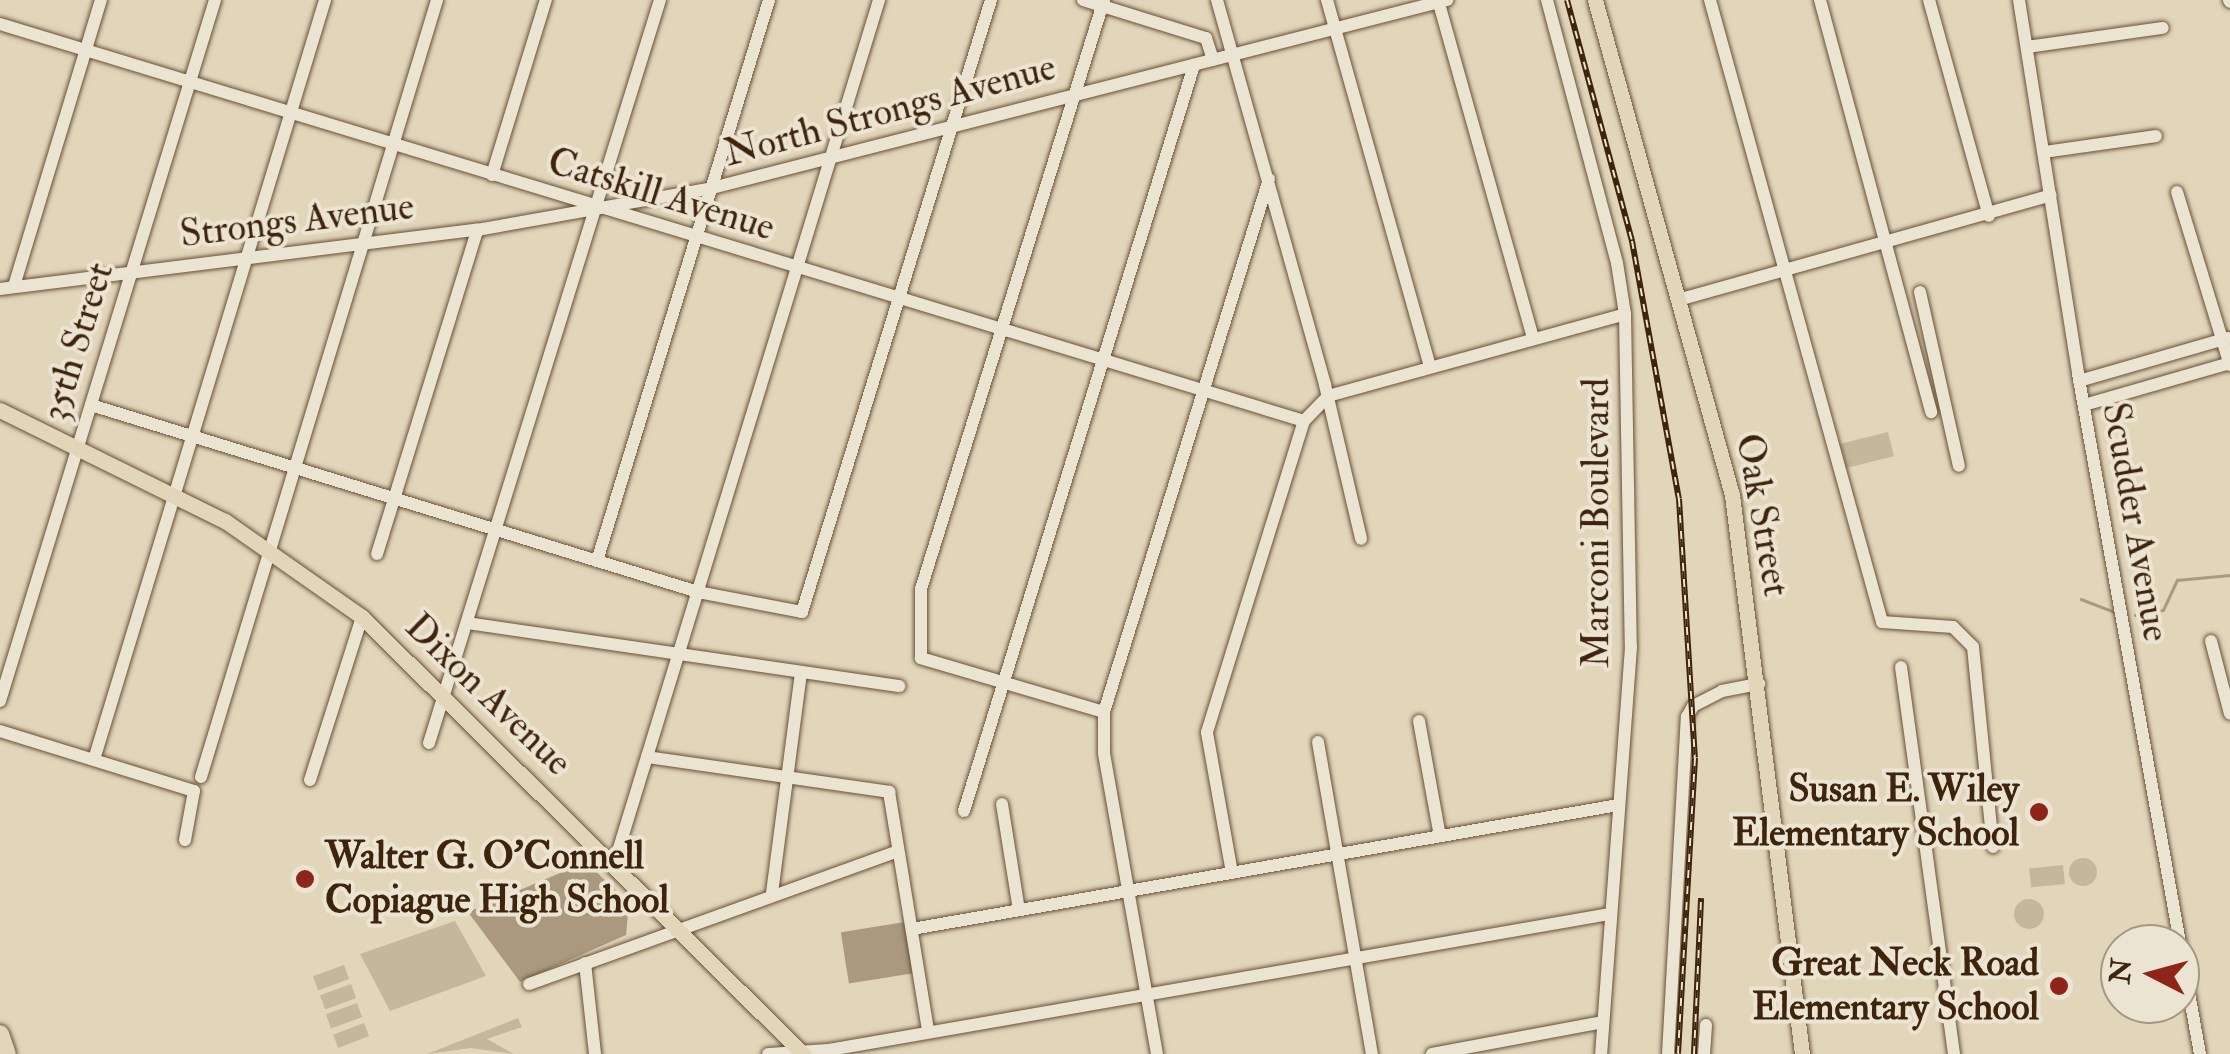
<!DOCTYPE html>
<html>
<head>
<meta charset="utf-8">
<style>
	body { margin:0 }
	#map { position:relative; width:2230px; height:1054px; overflow:hidden; background:#e1d5ba; font-family:"IM FELL Double Pica",serif }
	div>[style] { position:absolute }
	[style*='--x'] { left:calc(var(--x)*1px); top:calc(var(--y)*1px); width:calc(var(--w)*1px); rotate:calc(var(--a)*1deg) }
	.green>* { inset:0; background:#c5b79c; transform-origin:0 0 }
	.round { border-radius:50% }
	.water>* { inset:0; background:#aa997e; transform-origin:0 0 }
	.stream>* { height:2.5px; margin:-1.25px; padding:0 1.25px; transform-origin:1.25px; border-radius:1.25px; background:#aa997e }
	.roads { filter:drop-shadow(0 0 2px #675037) drop-shadow(0 0 2px #675037) }
	.minor>* { height:12px; margin:-6px; padding:0 6px; transform-origin:6px; border-radius:6px; background:#ece4d2 }
	.major>* { height:15px; margin:-7.5px; padding:0 7.5px; transform-origin:7.5px; border-radius:7.5px; background:#e1d5ba }
	.highway>* { height:18px; margin:-9px; padding:0 9px; transform-origin:9px; border-radius:9px; background:#e1d5ba }
	.rail>* { height:6px; margin-top:-3px; transform-origin:0; background:repeating-linear-gradient(90deg,#ece4d2 0 8px,#3e240b 0 16px); box-sizing:border-box; border-block:2px solid #3e240b }
	.dots>* { width:28px; height:28px; translate:-50% -50%; box-sizing:border-box; border:5px solid #ece4d2; border-radius:50% }
	span { translate:-50% -50%; white-space:nowrap; text-align:center; line-height:1.15; -webkit-text-stroke:8px #ece4d2; paint-order:stroke }
	.street-label { font-size:38px; color:#3e240b }
	.poi-label { font-size:38px; color:#3e240b; font-weight:700 }
	.right { translate:-100% -50%; text-align:right }
	.left { translate:0 -50%; text-align:left }
	.north { position:absolute; left:2100px; top:924px; width:100px; height:100px; box-sizing:border-box; background:#ece4d2; border:2px solid #a69782; border-radius:50%; rotate:276deg; font-size:28px; font-weight:700; line-height:40px; text-align:center; color:#3e240b }
	.north::after { content:''; display:block; margin:auto; width:35px; height:45px; background:#8f2418; clip-path:polygon(50% 0,100% 100%,50% 72%,0 100%) }
</style>
</head>
<body>
<div id="map">
	<div class="green">
		<i style="left:1888px;top:432px;width:25px;height:49px;rotate:76deg"></i>
		<i class="round" style="left:2069px;top:858px;width:28px;height:28px"></i>
		<i style="left:2063px;top:865px;width:19px;height:34px;rotate:84deg"></i>
		<i class="round" style="left:2014px;top:899px;width:30px;height:30px"></i>
		<i style="clip-path:polygon(455px 921px,486px 976px,390px 1011px,360px 954px)"></i>
		<i style="left:344px;top:965px;width:15px;height:33px;rotate:70deg"></i>
		<i style="left:351px;top:984px;width:15px;height:33px;rotate:70deg"></i>
		<i style="left:357px;top:1003px;width:15px;height:33px;rotate:70deg"></i>
		<i style="clip-path:polygon(518px 1018px,522px 1027px,487px 1039px,514px 1054px,471px 1048px,427px 1054px)"></i>
		<i style="left:364px;top:1023px;width:14px;height:33px;rotate:69deg"></i>
	</div>
	<div class="water">
		<i style="clip-path:polygon(586px 862px,629px 903px,626px 935px,520px 982px,468px 912px)"></i>
		<i style="left:905px;top:922px;width:52px;height:65px;rotate:81deg"></i>
	</div>
	<div class="stream">
		<i style="--x:2081;--y:599;--w:34;--a:21"></i>
		<i style="--x:2135;--y:615;--w:28;--a:-10"></i>
		<i style="--x:2163;--y:610;--w:33;--a:-65"></i>
		<i style="--x:2177;--y:580;--w:53;--a:-5.4"></i>
	</div>
	<div class="roads">
		<div class="minor">
			<i style="--x:1083;--y:0;--w:129;--a:17.2"></i>
			<i style="--x:1206;--y:38;--w:23;--a:72"></i>
			<i style="--x:1217;--y:0;--w:400;--a:74.3"></i>
			<i style="--x:1325;--y:385;--w:158;--a:76.8"></i>
			<i style="--x:1327;--y:0;--w:381;--a:74.3"></i>
			<i style="--x:1438;--y:0;--w:352;--a:74.3"></i>
			<i style="--x:1547;--y:0;--w:272;--a:75.1"></i>
			<i style="--x:1617;--y:263;--w:52;--a:81.1"></i>
			<i style="--x:1625;--y:314;--w:333;--a:89"></i>
			<i style="--x:1631;--y:647;--w:408;--a:94.2"></i>
			<i style="--x:1710;--y:0;--w:645;--a:74.54"></i>
			<i style="--x:1882;--y:622;--w:71;--a:4"></i>
			<i style="--x:1953;--y:627;--w:28;--a:45"></i>
			<i style="--x:1973;--y:647;--w:201;--a:84.3"></i>
			<i style="--x:1820;--y:0;--w:427;--a:74.9"></i>
			<i style="--x:1929;--y:0;--w:224;--a:74.5"></i>
			<i style="--x:2019;--y:0;--w:379;--a:81"></i>
			<i style="--x:2078;--y:374;--w:691;--a:79.83"></i>
			<i style="--x:2229;--y:0;--w:2;--a:63"></i>
			<i style="--x:0;--y:24;--w:1363;--a:16.93"></i>
			<i style="--x:2027;--y:47;--w:137;--a:-8"></i>
			<i style="--x:2044;--y:152;--w:113;--a:-8.1"></i>
			<i style="--x:492;--y:175;--w:183;--a:-72.9"></i>
			<i style="--x:2177;--y:192;--w:181;--a:73"></i>
			<i style="--x:14;--y:286;--w:299;--a:-73.1"></i>
			<i style="--x:0;--y:289;--w:481;--a:-7.1"></i>
			<i style="--x:477;--y:230;--w:239;--a:-10.1"></i>
			<i style="--x:712;--y:188;--w:759;--a:-14.35"></i>
			<i style="--x:1920;--y:292;--w:178;--a:77.4"></i>
			<i style="--x:1678;--y:300;--w:387;--a:-15.7"></i>
			<i style="--x:2079;--y:381;--w:155;--a:-16.1"></i>
			<i style="--x:91;--y:405;--w:635;--a:17.12"></i>
			<i style="--x:698;--y:592;--w:106;--a:10.9"></i>
			<i style="--x:802;--y:612;--w:641;--a:-72.84"></i>
			<i style="--x:2084;--y:405;--w:152;--a:-16"></i>
			<i style="--x:377;--y:554;--w:339;--a:-72.8"></i>
			<i style="--x:597;--y:561;--w:587;--a:-72.95"></i>
			<i style="--x:467;--y:623;--w:437;--a:8.3"></i>
			<i style="--x:2211;--y:641;--w:75;--a:75.4"></i>
			<i style="--x:1901;--y:667;--w:391;--a:82.2"></i>
			<i style="--x:0;--y:701;--w:733;--a:-72.95"></i>
			<i style="--x:1104;--y:712;--w:191;--a:-163.6"></i>
			<i style="--x:921;--y:658;--w:69;--a:-90"></i>
			<i style="--x:921;--y:589;--w:617;--a:-72.74"></i>
			<i style="--x:1419;--y:721;--w:117;--a:79.7"></i>
			<i style="--x:0;--y:731;--w:203;--a:17.2"></i>
			<i style="--x:194;--y:791;--w:50;--a:100.4"></i>
			<i style="--x:1318;--y:742;--w:317;--a:80.2"></i>
			<i style="--x:429;--y:743;--w:778;--a:-72.73"></i>
			<i style="--x:96;--y:753;--w:787;--a:-73.08"></i>
			<i style="--x:647;--y:757;--w:245;--a:8.2"></i>
			<i style="--x:889;--y:792;--w:242;--a:80.7"></i>
			<i style="--x:201;--y:777;--w:812;--a:-73.1"></i>
			<i style="--x:310;--y:780;--w:171;--a:-72.3"></i>
			<i style="--x:1002;--y:804;--w:107;--a:80.9"></i>
			<i style="--x:964;--y:811;--w:781;--a:-72.86"></i>
			<i style="--x:615;--y:861;--w:901;--a:-72.95"></i>
			<i style="--x:1232;--y:873;--w:143;--a:-100.1"></i>
			<i style="--x:1207;--y:732;--w:326;--a:-72.7"></i>
			<i style="--x:1304;--y:421;--w:35;--a:-46"></i>
			<i style="--x:1328;--y:396;--w:308;--a:-15.4"></i>
			<i style="--x:772;--y:893;--w:222;--a:-82.5"></i>
			<i style="--x:912;--y:929;--w:717;--a:-9.96"></i>
			<i style="--x:585;--y:963;--w:92;--a:83.7"></i>
			<i style="--x:529;--y:984;--w:392;--a:-19.8"></i>
			<i style="--x:768;--y:1054;--w:61;--a:-3.8"></i>
			<i style="--x:829;--y:1050;--w:793;--a:-9.88"></i>
			<i style="--x:1157;--y:1054;--w:306;--a:-100"></i>
			<i style="--x:1104;--y:753;--w:41;--a:-90"></i>
			<i style="--x:1104;--y:712;--w:558;--a:-72.8"></i>
			<i style="--x:1432;--y:1054;--w:174;--a:-10.6"></i>
			<i style="--x:1668;--y:1054;--w:338;--a:-86.8"></i>
			<i style="--x:1687;--y:717;--w:13;--a:-61"></i>
			<i style="--x:1693;--y:706;--w:33;--a:-27"></i>
			<i style="--x:1722;--y:691;--w:38;--a:-11"></i>
			<i style="--x:1704;--y:1054;--w:29;--a:-86"></i>
		</div>
		<div class="major">
			<i style="--x:1595;--y:0;--w:514;--a:74.53"></i>
			<i style="--x:1732;--y:495;--w:563;--a:82.86"></i>
			<i style="--x:0;--y:410;--w:251;--a:26.3"></i>
			<i style="--x:225;--y:521;--w:167;--a:35"></i>
			<i style="--x:362;--y:617;--w:621;--a:44.74"></i>
		</div>
		<div class="highway">
			<i style="--x:0;--y:1034;--w:21;--a:71"></i>
		</div>
	</div>
	<div class="rail">
		<i style="--x:1567;--y:0;--w:250;--a:74.9"></i>
		<i style="--x:1632;--y:241;--w:262;--a:79.7"></i>
		<i style="--x:1679;--y:499;--w:259;--a:86.5"></i>
		<i style="--x:1695;--y:758;--w:296;--a:93.3"></i>
		<i style="--x:1694;--y:1054;--w:156;--a:-87.4"></i>
	</div>
	<div class="dots">
		<i style="left:2039px;top:812px;background:#8f2418"></i>
		<i style="left:305px;top:879px;background:#8f2418"></i>
		<i style="left:2059px;top:986px;background:#8f2418"></i>
	</div>
	<div class="street-label">
		<span style="left:890px;top:111px;rotate:-15deg">North Strongs Avenue</span>
		<span style="left:661px;top:195px;rotate:17deg">Catskill Avenue</span>
		<span style="left:297px;top:221px;rotate:-7deg">Strongs Avenue</span>
		<span style="left:78px;top:342px;rotate:-73deg">35th Street</span>
		<span style="left:1762px;top:515px;rotate:80deg">Oak Street</span>
		<span style="left:2135px;top:522px;rotate:80deg">Scudder Avenue</span>
		<span style="left:1597px;top:523px;rotate:-90deg">Marconi Boulevard</span>
		<span style="left:488px;top:695px;rotate:44deg">Dixon Avenue</span>
	</div>
	<div class="poi-label">
		<span class="right" style="left:2019px;top:812px">Susan E. Wiley<br>Elementary School</span>
		<span class="left" style="left:325px;top:879px">Walter G. O'Connell<br>Copiague High School</span>
		<span class="right" style="left:2039px;top:986px">Great Neck Road<br>Elementary School</span>
	</div>
	<div class="north">N</div>
</div>
</body>
</html>
